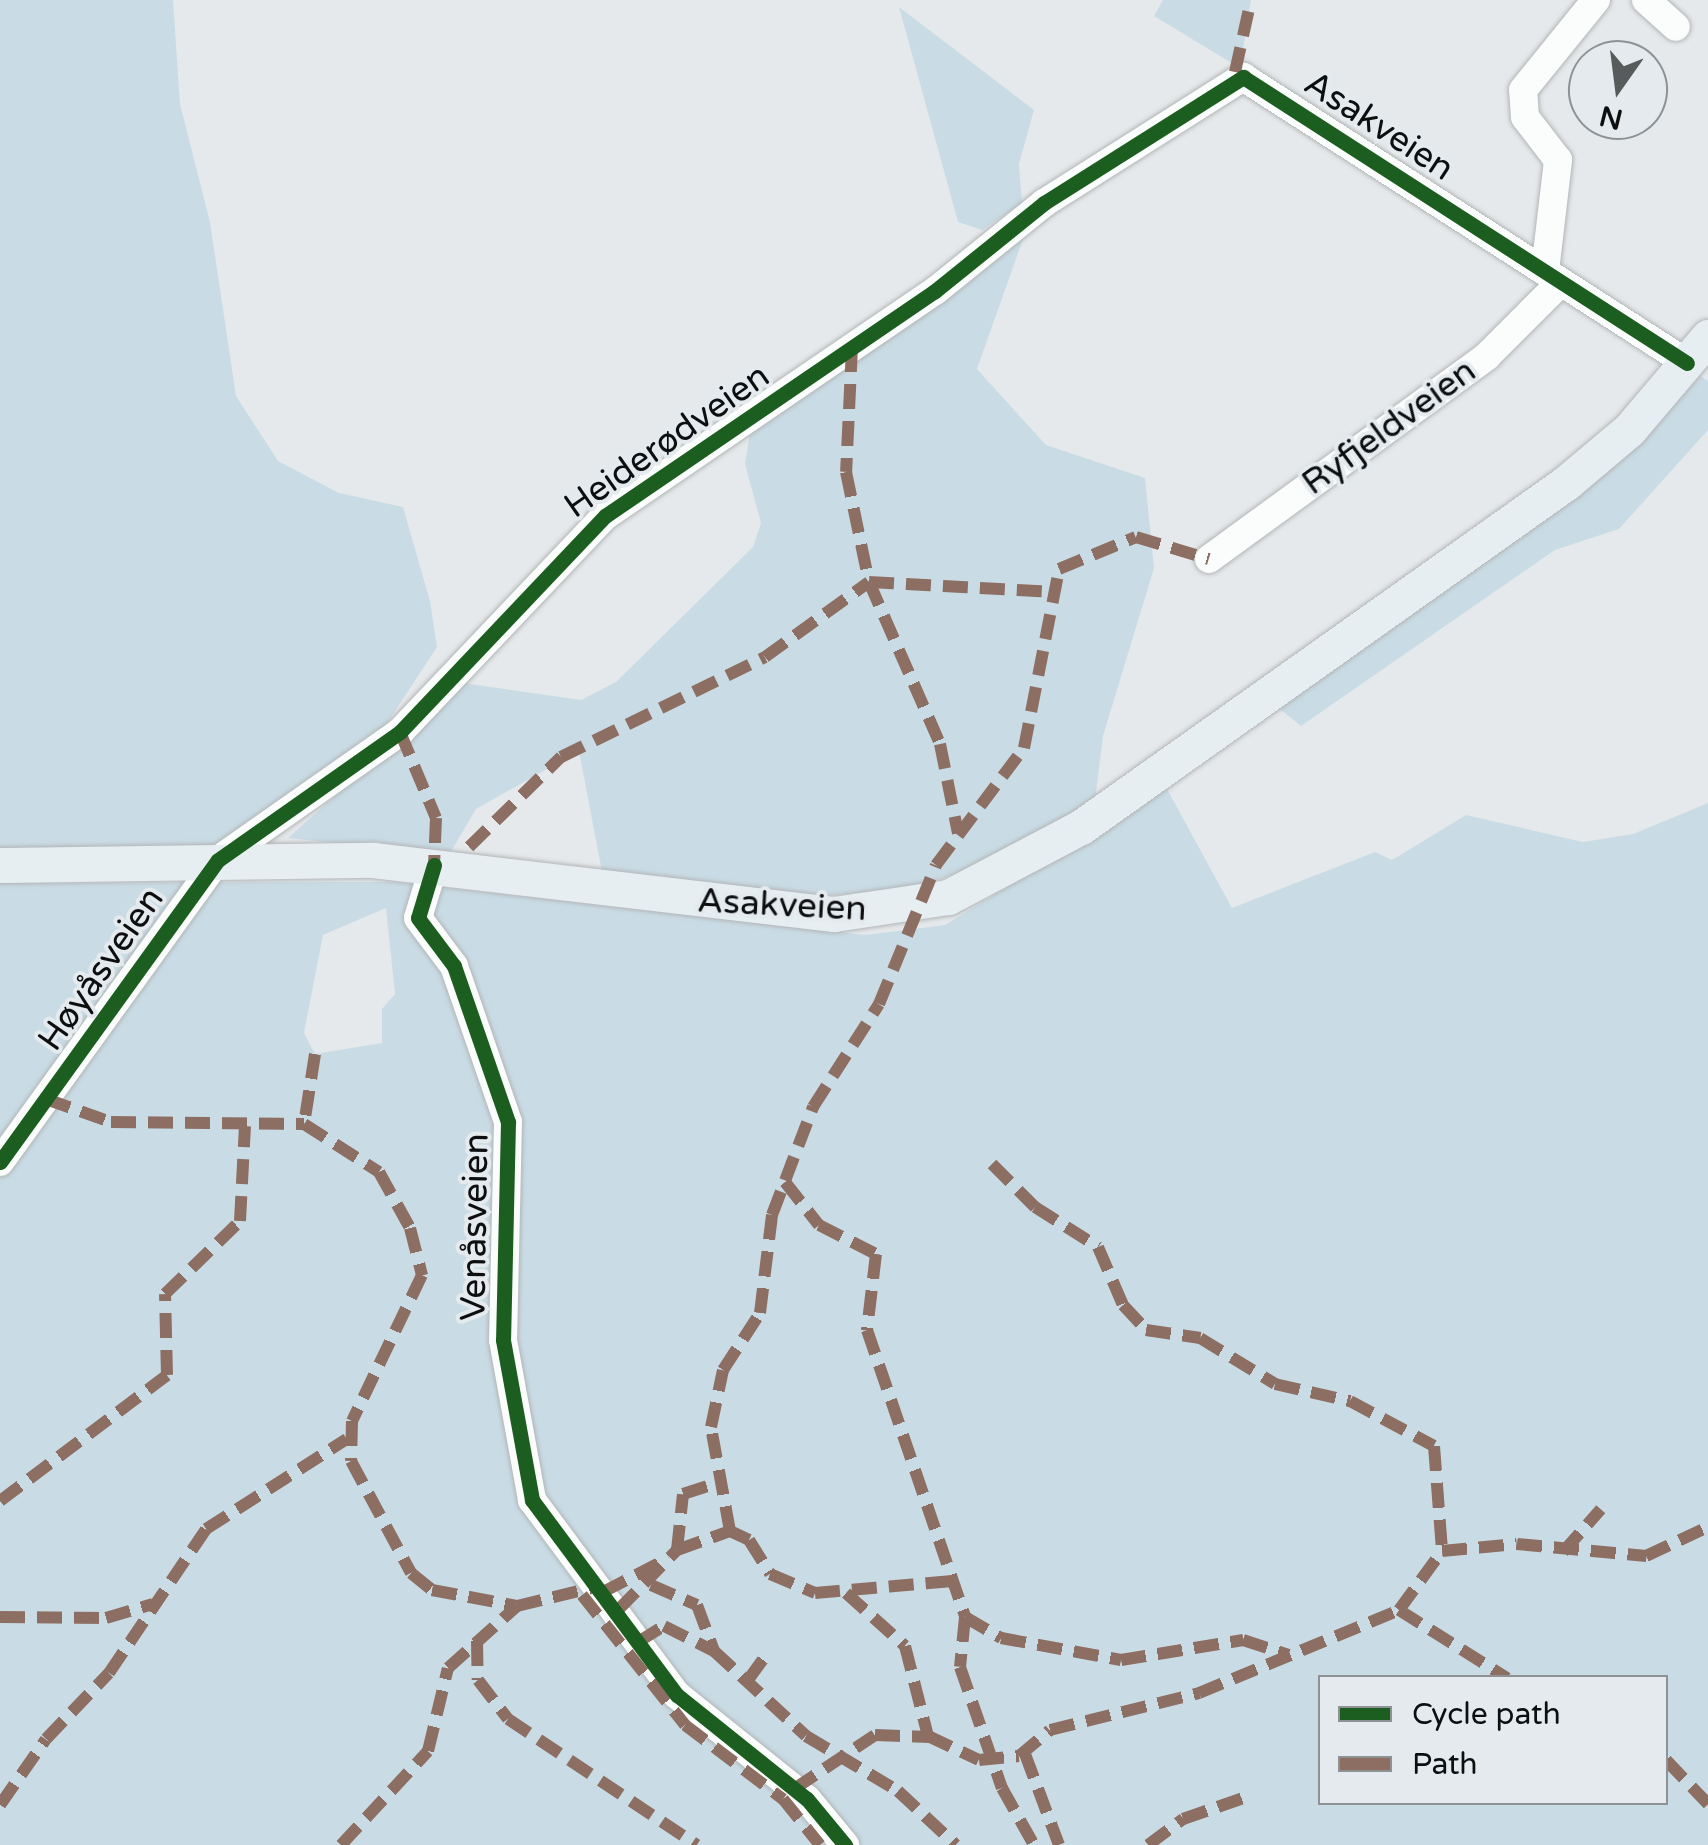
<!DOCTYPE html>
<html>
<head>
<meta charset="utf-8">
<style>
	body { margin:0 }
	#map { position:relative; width:1708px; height:1845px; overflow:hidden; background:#e6e9eb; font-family:"Varela Round",sans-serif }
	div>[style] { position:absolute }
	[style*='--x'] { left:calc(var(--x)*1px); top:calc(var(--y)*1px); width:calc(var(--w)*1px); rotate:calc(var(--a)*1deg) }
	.green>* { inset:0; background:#c9dce5 }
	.roads { filter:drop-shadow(0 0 2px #b3b5b7) drop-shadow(0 0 2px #b3b5b7) }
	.minor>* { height:28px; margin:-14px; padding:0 14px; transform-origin:14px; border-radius:14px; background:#fbfcfc }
	.major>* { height:35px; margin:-17.5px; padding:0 17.5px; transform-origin:17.5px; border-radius:17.5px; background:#e6eef2 }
	.quiet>* { height:12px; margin-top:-6px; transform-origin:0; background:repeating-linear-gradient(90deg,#8d6e63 0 25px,transparent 0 37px) }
	.cycleway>* { height:15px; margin:-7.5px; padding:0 7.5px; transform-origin:7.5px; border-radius:7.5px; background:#1b5e20 }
	span { translate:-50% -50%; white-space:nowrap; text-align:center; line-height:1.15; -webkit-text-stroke:8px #e4eaed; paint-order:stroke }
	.street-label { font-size:35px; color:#0c0e0f }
	.legend { position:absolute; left:1318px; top:1675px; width:350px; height:130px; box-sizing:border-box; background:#e4eaed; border:2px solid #8e9294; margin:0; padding:12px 18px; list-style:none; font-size:30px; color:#0c0e0f }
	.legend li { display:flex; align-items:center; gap:20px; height:50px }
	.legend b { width:50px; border:2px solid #8e9294 }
	.north { position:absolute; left:1568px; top:40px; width:100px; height:100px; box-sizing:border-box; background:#e4eaed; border:2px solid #8e9294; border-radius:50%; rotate:194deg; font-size:28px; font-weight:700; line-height:40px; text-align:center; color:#0c0e0f }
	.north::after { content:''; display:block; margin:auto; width:35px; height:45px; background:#585b5c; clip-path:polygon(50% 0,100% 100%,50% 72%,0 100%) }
</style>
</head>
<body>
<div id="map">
	<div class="green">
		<i style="clip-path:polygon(0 0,173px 0,180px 104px,210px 222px,236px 396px,278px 461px,339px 493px,403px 507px,430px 601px,437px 647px,386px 725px,221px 845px,0 852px)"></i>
		<i style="clip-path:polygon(1163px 0,1251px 0,1240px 68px,1154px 16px)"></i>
		<i style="clip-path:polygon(899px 7px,1034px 110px,1019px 164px,1022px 203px,982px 230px,958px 222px)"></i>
		<i style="clip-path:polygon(1023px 239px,977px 369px,1046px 445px,1145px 478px,1154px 568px,1103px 736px,1095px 801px,964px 871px,907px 889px,809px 897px,603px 877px,579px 751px,476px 809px,449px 855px,288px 838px,462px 683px,581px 700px,616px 682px,753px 547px,761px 523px,745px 464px,750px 433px)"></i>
		<i style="clip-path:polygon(1700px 376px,1708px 381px,1708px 430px,1619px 529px,1555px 550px,1301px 726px,1276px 706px,1627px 455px)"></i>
		<i style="clip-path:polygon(evenodd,1167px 789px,1232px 908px,1375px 852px,1392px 860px,1466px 815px,1583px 842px,1633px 834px,1708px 803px,1708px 1845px,0 1845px,0 883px,396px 882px,865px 935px,945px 925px,1167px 789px,386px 908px,395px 994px,382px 1009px,382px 1043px,315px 1054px,304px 1033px,323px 935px,386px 908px,1167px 789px,1320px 1678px,1666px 1678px,1666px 1802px,1320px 1802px,1320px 1678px)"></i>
	</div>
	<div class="roads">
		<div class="minor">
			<i style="--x:1646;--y:0;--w:40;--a:42"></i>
			<i style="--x:1545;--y:271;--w:112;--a:-83.3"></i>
			<i style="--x:1558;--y:160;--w:54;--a:-127.5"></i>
			<i style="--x:1525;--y:117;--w:27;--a:-94"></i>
			<i style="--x:1523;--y:90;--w:116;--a:-51"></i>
			<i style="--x:1209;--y:559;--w:344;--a:-36.1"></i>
			<i style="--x:1487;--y:356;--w:102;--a:-45"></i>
			<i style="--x:434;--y:865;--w:55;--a:106.8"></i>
			<i style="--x:418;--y:918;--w:60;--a:53.1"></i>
			<i style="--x:454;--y:966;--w:165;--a:70.9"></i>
			<i style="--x:508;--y:1122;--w:218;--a:91.3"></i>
			<i style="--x:503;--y:1340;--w:163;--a:79.7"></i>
			<i style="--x:532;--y:1500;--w:243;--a:53.4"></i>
			<i style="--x:677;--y:1695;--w:166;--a:38.7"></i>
			<i style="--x:807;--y:1799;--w:60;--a:50.4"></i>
			<i style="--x:0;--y:1162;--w:372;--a:-54.2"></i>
			<i style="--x:218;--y:860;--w:223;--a:-35.1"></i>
			<i style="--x:400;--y:732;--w:298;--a:-46.5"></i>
			<i style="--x:605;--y:516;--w:399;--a:-34.3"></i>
			<i style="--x:935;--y:291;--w:140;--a:-38.9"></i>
			<i style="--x:1044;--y:203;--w:236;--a:-32.3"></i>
			<i style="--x:1243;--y:77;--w:528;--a:32.79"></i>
		</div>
		<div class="major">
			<i style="--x:0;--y:865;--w:373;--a:-0.8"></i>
			<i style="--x:373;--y:860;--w:464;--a:6.7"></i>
			<i style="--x:834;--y:914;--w:115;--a:-8.5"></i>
			<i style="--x:948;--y:897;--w:150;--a:-27.8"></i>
			<i style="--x:1081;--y:827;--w:595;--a:-35.35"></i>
			<i style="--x:1566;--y:483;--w:82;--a:-40.1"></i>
			<i style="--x:1629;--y:430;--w:122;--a:-49.7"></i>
		</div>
	</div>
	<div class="quiet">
		<i style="--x:1235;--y:72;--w:74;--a:-77.5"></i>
		<i style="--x:852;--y:347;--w:125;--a:92.7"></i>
		<i style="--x:846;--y:472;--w:112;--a:78.2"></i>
		<i style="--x:869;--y:582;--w:186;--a:3.1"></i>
		<i style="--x:400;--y:732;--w:93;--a:67.3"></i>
		<i style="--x:436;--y:818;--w:47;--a:92.4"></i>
		<i style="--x:469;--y:847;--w:129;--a:-44.4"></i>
		<i style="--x:561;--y:757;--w:227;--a:-26.1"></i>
		<i style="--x:765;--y:657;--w:128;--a:-35.8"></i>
		<i style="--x:869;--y:582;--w:177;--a:66.3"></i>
		<i style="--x:940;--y:744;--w:91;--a:78.6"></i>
		<i style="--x:315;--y:1054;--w:71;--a:98.9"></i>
		<i style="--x:304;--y:1124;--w:89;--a:32.6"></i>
		<i style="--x:379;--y:1172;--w:64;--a:61"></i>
		<i style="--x:410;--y:1228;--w:49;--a:75.7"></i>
		<i style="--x:422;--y:1275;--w:162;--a:115.6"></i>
		<i style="--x:352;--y:1421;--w:40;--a:91.4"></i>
		<i style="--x:351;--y:1461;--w:127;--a:61.8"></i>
		<i style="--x:411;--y:1573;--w:27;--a:39"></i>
		<i style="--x:432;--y:1590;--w:86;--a:10.7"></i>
		<i style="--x:517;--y:1606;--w:84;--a:-13.7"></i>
		<i style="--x:46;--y:1099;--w:69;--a:19.5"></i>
		<i style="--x:111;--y:1122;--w:193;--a:0.6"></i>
		<i style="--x:992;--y:1164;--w:61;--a:45"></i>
		<i style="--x:1035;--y:1207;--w:75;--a:32.4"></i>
		<i style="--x:1098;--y:1247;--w:63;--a:66.7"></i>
		<i style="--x:1123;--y:1305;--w:34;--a:47"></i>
		<i style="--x:1146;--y:1330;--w:55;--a:8.4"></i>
		<i style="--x:1200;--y:1338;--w:88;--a:31.5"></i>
		<i style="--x:1275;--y:1384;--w:77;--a:12.8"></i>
		<i style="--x:1350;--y:1401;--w:95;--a:28.2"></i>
		<i style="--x:1434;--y:1446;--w:105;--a:85.6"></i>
		<i style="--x:785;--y:1182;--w:55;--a:51.7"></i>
		<i style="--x:819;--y:1225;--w:64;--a:27"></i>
		<i style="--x:876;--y:1254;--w:77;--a:96.8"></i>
		<i style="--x:867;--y:1330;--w:303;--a:71.1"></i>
		<i style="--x:965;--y:1617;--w:42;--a:30.3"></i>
		<i style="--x:1001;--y:1638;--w:122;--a:10.4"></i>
		<i style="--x:1121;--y:1660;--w:124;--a:-9.3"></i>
		<i style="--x:1243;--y:1640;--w:48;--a:18.1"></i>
		<i style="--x:0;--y:1501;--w:209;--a:-37"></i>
		<i style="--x:167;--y:1375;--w:81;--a:-91.4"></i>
		<i style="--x:165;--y:1294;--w:105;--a:-44.2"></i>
		<i style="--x:240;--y:1221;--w:95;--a:-87"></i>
		<i style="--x:730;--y:1531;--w:106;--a:-100.4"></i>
		<i style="--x:711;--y:1427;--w:58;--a:-78.1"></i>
		<i style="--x:723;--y:1370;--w:68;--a:-57"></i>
		<i style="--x:760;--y:1313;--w:99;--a:-83"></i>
		<i style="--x:772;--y:1215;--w:116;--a:-69.2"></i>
		<i style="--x:813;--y:1107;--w:122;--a:-57.3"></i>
		<i style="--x:879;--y:1004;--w:150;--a:-67.7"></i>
		<i style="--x:936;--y:865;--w:146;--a:-53.1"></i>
		<i style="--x:1024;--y:748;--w:182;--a:-78.9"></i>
		<i style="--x:1059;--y:569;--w:83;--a:-22.6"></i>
		<i style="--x:1136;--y:537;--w:76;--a:16.8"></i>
		<i style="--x:677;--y:1550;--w:56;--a:-83.9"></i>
		<i style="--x:683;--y:1494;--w:35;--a:-18"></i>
		<i style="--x:1563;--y:1552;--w:57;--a:-48.5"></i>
		<i style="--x:651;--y:1585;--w:50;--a:23.5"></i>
		<i style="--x:697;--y:1605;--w:49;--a:69.7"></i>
		<i style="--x:603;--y:1592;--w:74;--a:-27.3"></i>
		<i style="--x:846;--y:1593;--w:79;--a:41.9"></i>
		<i style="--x:905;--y:1646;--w:93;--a:75.7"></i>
		<i style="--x:928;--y:1736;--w:56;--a:25.2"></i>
		<i style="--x:979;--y:1760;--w:40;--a:-5.7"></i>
		<i style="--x:1019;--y:1756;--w:40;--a:-40"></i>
		<i style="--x:1050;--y:1730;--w:154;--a:-13.9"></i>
		<i style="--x:1199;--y:1693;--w:217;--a:-22.5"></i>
		<i style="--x:1399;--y:1610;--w:128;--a:32.2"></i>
		<i style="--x:582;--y:1595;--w:166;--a:51.6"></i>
		<i style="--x:685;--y:1725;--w:123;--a:37.1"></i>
		<i style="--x:783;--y:1799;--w:59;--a:51.2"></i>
		<i style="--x:618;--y:1610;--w:84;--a:-45.5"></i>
		<i style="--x:677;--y:1550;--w:56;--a:-19.7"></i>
		<i style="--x:730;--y:1531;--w:21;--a:25"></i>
		<i style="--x:749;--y:1540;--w:40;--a:58"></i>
		<i style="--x:770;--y:1574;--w:49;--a:22.9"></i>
		<i style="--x:815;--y:1593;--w:138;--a:-5"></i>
		<i style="--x:1399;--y:1610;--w:73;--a:-53.9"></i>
		<i style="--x:1442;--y:1551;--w:75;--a:-5.3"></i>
		<i style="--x:1517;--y:1544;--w:130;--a:5.3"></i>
		<i style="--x:1646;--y:1556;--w:68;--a:-25.1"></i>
		<i style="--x:0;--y:1617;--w:106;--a:0.5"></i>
		<i style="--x:106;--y:1618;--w:49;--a:-16.6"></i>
		<i style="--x:965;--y:1617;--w:50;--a:95.7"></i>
		<i style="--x:960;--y:1667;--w:128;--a:70.9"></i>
		<i style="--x:1002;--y:1788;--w:65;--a:60.7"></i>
		<i style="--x:477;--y:1641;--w:39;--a:89"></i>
		<i style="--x:478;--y:1680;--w:49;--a:52.4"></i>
		<i style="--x:508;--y:1719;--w:227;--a:33.7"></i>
		<i style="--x:638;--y:1642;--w:31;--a:-32"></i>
		<i style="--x:664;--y:1626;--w:56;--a:26.6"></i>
		<i style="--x:714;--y:1651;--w:125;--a:42.7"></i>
		<i style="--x:806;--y:1736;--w:107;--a:30.9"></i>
		<i style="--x:898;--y:1791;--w:79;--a:43"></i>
		<i style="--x:748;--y:1680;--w:34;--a:-54"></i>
		<i style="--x:1025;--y:1754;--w:97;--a:69.5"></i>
		<i style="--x:1666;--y:1760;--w:61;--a:46.3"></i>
		<i style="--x:794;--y:1789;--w:97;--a:-33.7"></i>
		<i style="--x:875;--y:1735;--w:54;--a:2.1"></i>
		<i style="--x:0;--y:1805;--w:80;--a:-55.1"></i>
		<i style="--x:46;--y:1739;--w:91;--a:-46.3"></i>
		<i style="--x:109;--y:1673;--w:174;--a:-56"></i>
		<i style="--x:206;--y:1529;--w:167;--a:-32.6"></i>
		<i style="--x:341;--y:1845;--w:128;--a:-47.2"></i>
		<i style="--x:428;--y:1751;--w:85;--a:-76.5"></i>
		<i style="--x:448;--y:1668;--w:93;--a:-41.9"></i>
		<i style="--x:1148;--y:1845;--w:44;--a:-36.6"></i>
		<i style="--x:1183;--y:1819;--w:67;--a:-19.2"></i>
	</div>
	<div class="cycleway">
		<i style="--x:434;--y:865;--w:55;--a:106.8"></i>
		<i style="--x:418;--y:918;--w:60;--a:53.1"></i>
		<i style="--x:454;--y:966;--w:165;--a:70.9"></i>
		<i style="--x:508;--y:1122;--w:218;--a:91.3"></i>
		<i style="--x:503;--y:1340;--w:163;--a:79.7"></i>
		<i style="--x:532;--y:1500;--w:243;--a:53.4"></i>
		<i style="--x:677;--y:1695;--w:166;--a:38.7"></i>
		<i style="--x:807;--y:1799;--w:60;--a:50.4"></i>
		<i style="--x:0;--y:1162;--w:372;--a:-54.2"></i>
		<i style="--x:218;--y:860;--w:223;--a:-35.1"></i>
		<i style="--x:400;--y:732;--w:298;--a:-46.5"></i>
		<i style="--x:605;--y:516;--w:399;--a:-34.3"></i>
		<i style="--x:935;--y:291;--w:140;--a:-38.9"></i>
		<i style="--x:1044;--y:203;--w:236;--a:-32.3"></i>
		<i style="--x:1243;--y:77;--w:528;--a:32.79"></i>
	</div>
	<div class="street-label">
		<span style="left:1379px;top:126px;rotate:33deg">Asakveien</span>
		<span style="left:1389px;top:427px;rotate:-36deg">Ryfjeldveien</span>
		<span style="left:667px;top:441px;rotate:-35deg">Heiderødveien</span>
		<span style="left:782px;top:905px;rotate:3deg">Asakveien</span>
		<span style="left:101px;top:969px;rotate:-55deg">Høyåsveien</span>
		<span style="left:475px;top:1227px;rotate:-89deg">Venåsveien</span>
	</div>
	<ul class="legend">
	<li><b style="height:12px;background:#1b5e20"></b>Cycle path</li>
	<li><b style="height:12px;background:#8d6e63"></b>Path</li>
	</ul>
	<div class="north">N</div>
</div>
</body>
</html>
